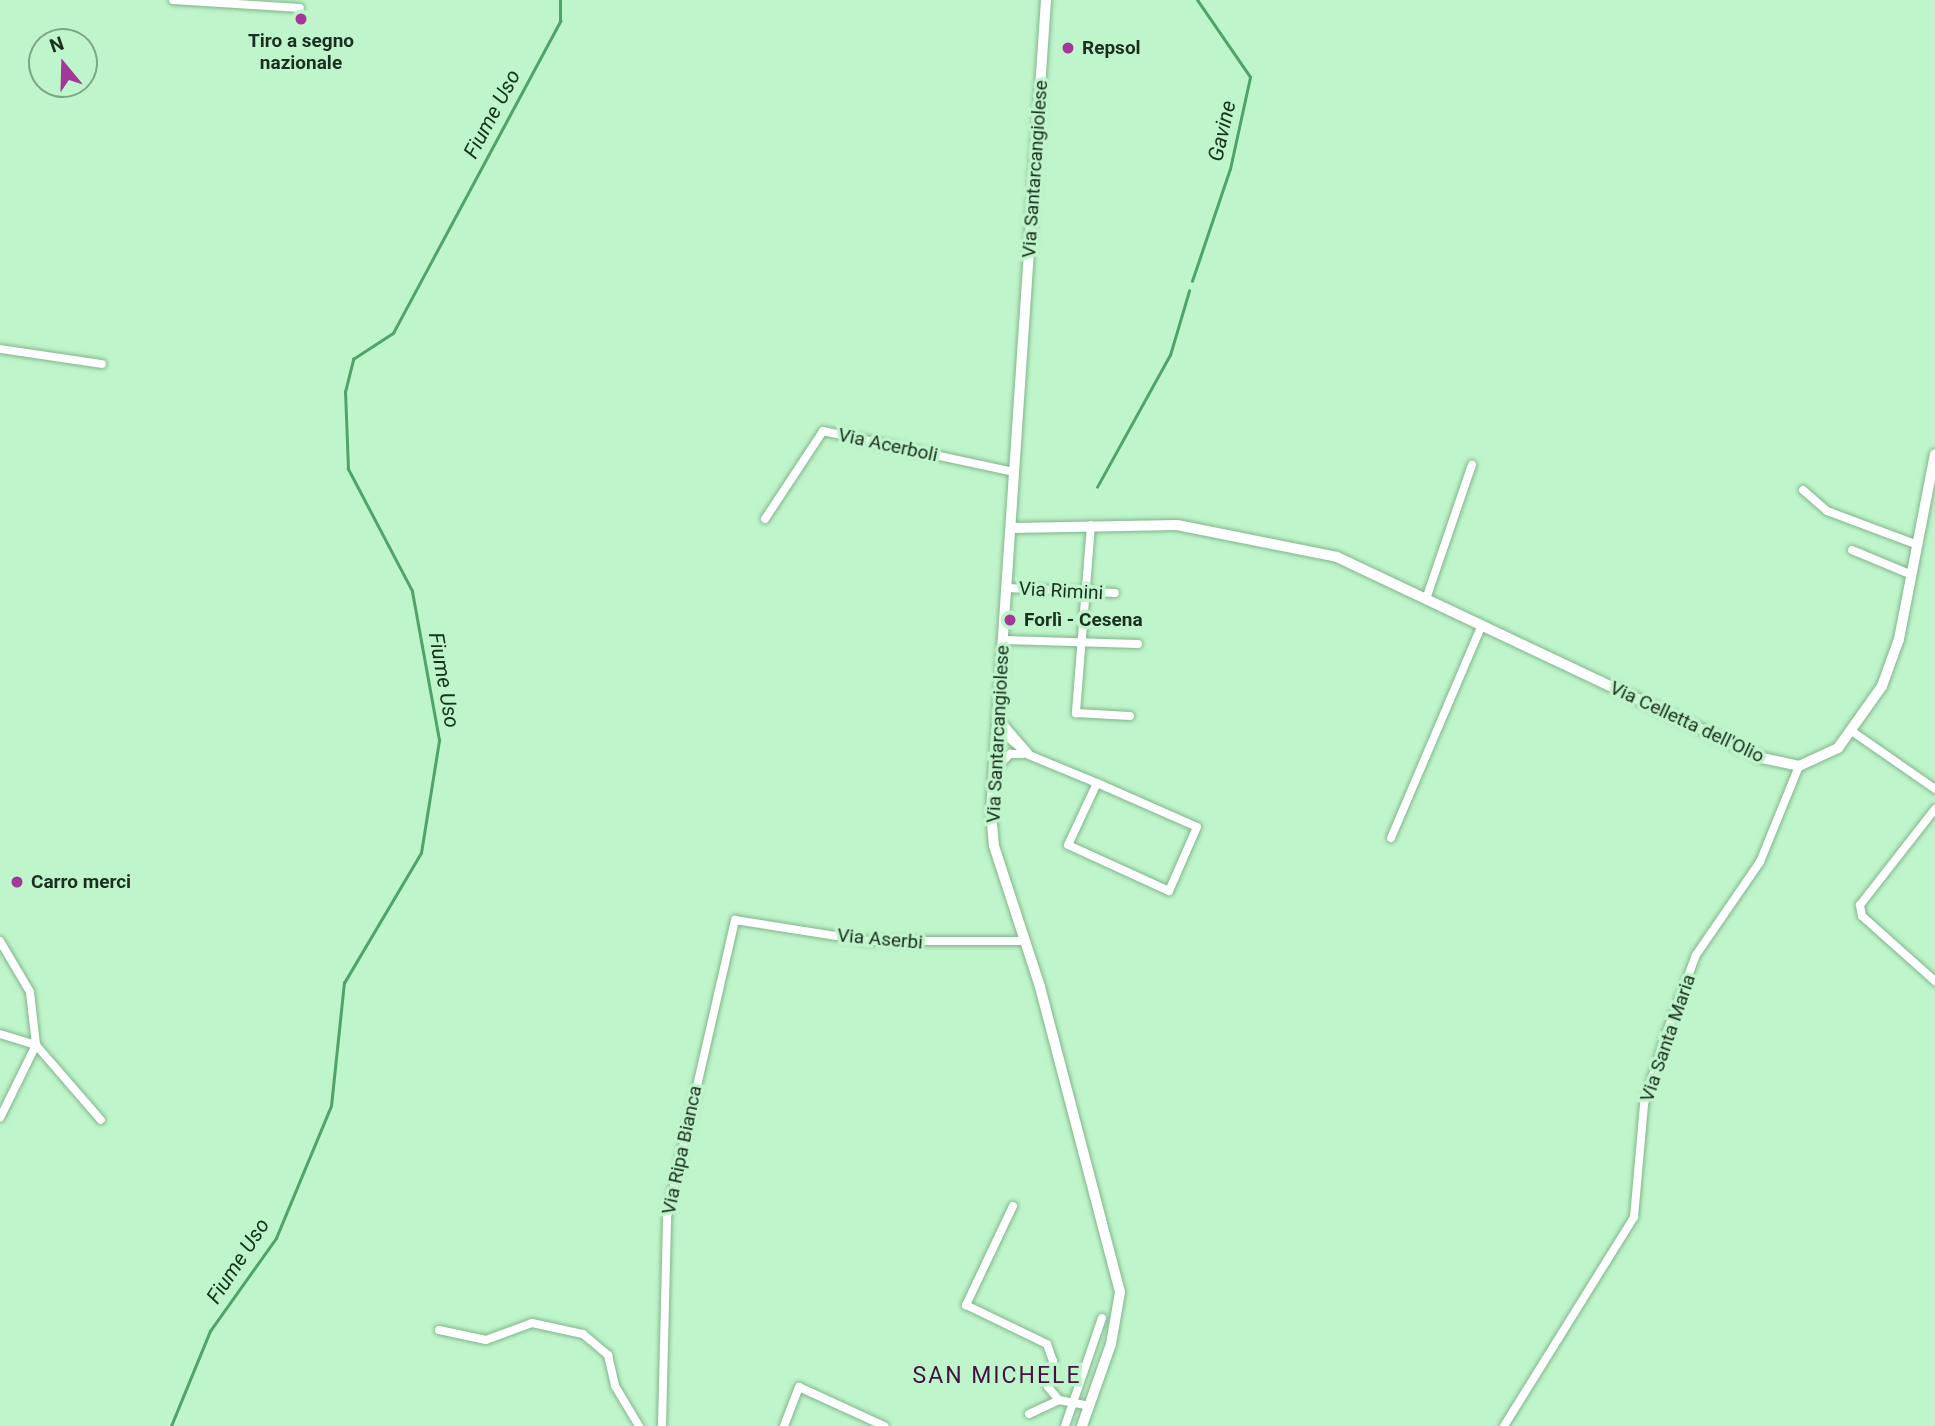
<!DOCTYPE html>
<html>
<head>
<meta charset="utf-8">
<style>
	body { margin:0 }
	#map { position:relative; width:1935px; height:1426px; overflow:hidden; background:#bff5ca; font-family:Roboto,sans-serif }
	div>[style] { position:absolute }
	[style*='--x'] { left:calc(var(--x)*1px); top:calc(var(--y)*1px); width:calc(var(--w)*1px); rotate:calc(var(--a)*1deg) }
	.stream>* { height:2.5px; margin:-1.25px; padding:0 1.25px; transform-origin:1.25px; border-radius:1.25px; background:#50a467 }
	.roads { filter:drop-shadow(0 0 2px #81b58c) drop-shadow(0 0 2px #81b58c) }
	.minor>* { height:8px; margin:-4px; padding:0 4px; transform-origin:4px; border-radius:4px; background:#fff }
	.tertiary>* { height:10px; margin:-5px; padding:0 5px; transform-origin:5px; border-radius:5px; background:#fff }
	.secondary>* { height:10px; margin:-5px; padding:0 5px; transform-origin:5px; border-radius:5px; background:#fff }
	.dots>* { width:19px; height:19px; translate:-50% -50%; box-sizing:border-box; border:4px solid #bff5ca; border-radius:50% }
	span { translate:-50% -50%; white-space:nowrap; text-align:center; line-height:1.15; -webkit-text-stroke:7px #bff5ca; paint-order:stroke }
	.poi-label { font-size:19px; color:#1a2f1f; font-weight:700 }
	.left { translate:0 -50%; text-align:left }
	.street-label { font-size:19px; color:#1a2f1f }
	.water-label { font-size:21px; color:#12351c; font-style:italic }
	.quarter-label { font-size:23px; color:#441140; letter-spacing:2px }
	.north { position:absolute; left:28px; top:28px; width:70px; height:70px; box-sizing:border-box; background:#bff5ca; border:2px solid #7da686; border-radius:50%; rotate:341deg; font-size:19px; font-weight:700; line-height:28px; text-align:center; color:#1a2f1f }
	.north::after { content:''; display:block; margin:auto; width:24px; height:32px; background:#a1389a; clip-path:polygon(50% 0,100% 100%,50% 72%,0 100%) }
</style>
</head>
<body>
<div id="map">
	<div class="stream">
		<i style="--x:1192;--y:281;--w:118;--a:-71.3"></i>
		<i style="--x:1230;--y:169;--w:94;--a:-77.7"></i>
		<i style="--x:1250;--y:77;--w:93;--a:-124.5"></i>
		<i style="--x:1097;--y:487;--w:151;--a:-61.1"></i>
		<i style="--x:1170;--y:355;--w:67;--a:-73.5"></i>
		<i style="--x:171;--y:1426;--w:103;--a:-67.7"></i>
		<i style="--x:210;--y:1331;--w:114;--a:-54.6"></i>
		<i style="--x:276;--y:1238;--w:143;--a:-67.4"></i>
		<i style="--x:331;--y:1106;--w:124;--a:-84"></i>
		<i style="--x:344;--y:983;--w:151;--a:-59.4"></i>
		<i style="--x:421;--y:853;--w:114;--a:-80.9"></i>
		<i style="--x:439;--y:740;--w:151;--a:-100.3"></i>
		<i style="--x:412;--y:591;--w:138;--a:-117.7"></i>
		<i style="--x:348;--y:469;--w:77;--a:-92.2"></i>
		<i style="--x:345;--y:392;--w:34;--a:-76"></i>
		<i style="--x:353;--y:359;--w:48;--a:-33"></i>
		<i style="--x:393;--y:333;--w:354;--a:-61.8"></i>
		<i style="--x:560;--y:21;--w:21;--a:-90"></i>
	</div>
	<div class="roads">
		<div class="minor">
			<i style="--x:173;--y:0;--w:127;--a:3.6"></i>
			<i style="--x:0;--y:349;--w:103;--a:8.4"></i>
			<i style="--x:1803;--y:490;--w:32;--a:41"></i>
			<i style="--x:1827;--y:511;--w:97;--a:20.5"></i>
			<i style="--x:765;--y:519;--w:105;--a:-56.6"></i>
			<i style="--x:823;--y:431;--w:196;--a:12.1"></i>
			<i style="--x:1091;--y:525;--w:189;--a:94.6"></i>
			<i style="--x:1076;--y:713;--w:54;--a:3.2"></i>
			<i style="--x:1852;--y:550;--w:65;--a:22.6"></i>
			<i style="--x:1007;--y:588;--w:108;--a:2.7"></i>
			<i style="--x:1426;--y:599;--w:142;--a:-71.1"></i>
			<i style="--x:1004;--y:640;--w:134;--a:1.7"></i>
			<i style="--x:999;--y:719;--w:45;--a:49.5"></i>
			<i style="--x:998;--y:729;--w:40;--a:40"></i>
			<i style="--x:1029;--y:755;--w:74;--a:22.4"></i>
			<i style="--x:1097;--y:783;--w:109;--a:23.7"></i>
			<i style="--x:1197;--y:827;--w:70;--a:113.6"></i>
			<i style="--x:1169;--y:891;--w:111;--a:-155.5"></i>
			<i style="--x:1068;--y:845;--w:68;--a:-64.9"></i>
			<i style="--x:1853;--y:732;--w:100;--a:34.8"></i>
			<i style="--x:994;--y:770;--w:23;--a:-45"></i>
			<i style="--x:1010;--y:754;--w:13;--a:0"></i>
			<i style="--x:1935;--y:809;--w:122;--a:128"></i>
			<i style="--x:1860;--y:905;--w:11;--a:80"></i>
			<i style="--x:1862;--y:916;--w:98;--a:41.7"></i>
			<i style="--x:1391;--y:838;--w:232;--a:-66.9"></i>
			<i style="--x:0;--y:941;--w:59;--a:59.5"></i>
			<i style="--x:30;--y:992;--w:53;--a:83.5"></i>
			<i style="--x:36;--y:1045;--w:81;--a:116.3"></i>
			<i style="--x:0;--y:1034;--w:38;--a:17"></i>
			<i style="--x:36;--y:1045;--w:99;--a:49.1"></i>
			<i style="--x:1013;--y:1206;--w:110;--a:115.4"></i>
			<i style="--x:966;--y:1305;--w:90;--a:25.7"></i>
			<i style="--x:1047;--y:1344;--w:18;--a:71"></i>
			<i style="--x:1053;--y:1361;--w:26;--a:101"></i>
			<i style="--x:1048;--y:1387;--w:17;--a:50"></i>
			<i style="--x:439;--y:1330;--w:48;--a:12"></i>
			<i style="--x:486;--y:1340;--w:49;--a:-20.3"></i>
			<i style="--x:532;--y:1323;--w:52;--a:12.2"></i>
			<i style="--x:583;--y:1334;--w:33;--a:40"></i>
			<i style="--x:608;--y:1355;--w:32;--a:77"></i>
			<i style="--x:615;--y:1386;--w:47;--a:59"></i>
			<i style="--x:1059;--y:1400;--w:31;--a:11"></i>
			<i style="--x:1029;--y:1414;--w:33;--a:-25"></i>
			<i style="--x:662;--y:1426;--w:209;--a:-88.6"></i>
			<i style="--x:667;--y:1217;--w:305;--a:-77.1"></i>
			<i style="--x:735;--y:920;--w:135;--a:9"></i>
			<i style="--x:868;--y:941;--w:157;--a:0"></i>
			<i style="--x:784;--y:1426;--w:42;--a:-69"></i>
			<i style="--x:799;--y:1387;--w:94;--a:24.6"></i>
			<i style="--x:1065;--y:1426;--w:114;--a:-71.1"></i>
			<i style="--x:1504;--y:1426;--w:246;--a:-58.1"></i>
			<i style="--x:1634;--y:1217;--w:113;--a:-84.9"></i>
			<i style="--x:1644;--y:1104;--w:70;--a:-72.6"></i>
			<i style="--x:1665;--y:1037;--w:88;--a:-69.3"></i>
			<i style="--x:1696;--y:955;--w:113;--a:-55.5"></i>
			<i style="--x:1760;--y:862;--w:104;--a:-67.9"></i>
		</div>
		<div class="tertiary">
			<i style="--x:1012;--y:528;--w:165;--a:-1"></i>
			<i style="--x:1177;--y:525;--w:163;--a:11.3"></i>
			<i style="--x:1337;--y:557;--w:470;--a:25.3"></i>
			<i style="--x:1762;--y:758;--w:38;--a:12"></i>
			<i style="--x:1799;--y:766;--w:43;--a:-24.8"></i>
			<i style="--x:1838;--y:748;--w:76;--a:-54.6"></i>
			<i style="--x:1882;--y:686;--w:50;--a:-70.1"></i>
			<i style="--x:1899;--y:639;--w:188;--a:-79"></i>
		</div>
		<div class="secondary">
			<i style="--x:1046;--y:0;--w:814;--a:93.87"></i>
			<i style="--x:991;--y:812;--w:34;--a:85"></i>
			<i style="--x:994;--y:846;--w:148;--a:71.9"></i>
			<i style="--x:1040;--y:987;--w:315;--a:75.3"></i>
			<i style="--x:1120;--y:1292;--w:53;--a:99.8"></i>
			<i style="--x:1111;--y:1344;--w:87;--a:109.5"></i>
		</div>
	</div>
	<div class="dots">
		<i style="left:301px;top:19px;background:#a1389a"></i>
		<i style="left:1068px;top:48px;background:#a1389a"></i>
		<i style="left:1010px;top:620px;background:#a1389a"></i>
		<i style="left:17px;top:882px;background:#a1389a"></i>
	</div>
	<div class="poi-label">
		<span style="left:301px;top:52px">Tiro a segno<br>nazionale</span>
		<span class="left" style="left:1082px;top:48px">Repsol</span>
		<span class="left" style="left:1024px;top:620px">Forlì - Cesena</span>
		<span class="left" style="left:31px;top:882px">Carro merci</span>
	</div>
	<div class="street-label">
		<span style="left:1035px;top:169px;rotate:-86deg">Via Santarcangiolese</span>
		<span style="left:888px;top:445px;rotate:12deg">Via Acerboli</span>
		<span style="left:1061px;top:591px;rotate:3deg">Via Rimini</span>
		<span style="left:1687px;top:722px;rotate:25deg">Via Celletta dell'Olio</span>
		<span style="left:998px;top:734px;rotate:-87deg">Via Santarcangiolese</span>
		<span style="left:880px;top:939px;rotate:5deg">Via Aserbi</span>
		<span style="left:1668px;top:1038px;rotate:-71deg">Via Santa Maria</span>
		<span style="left:682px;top:1150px;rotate:-78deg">Via Ripa Bianca</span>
	</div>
	<div class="water-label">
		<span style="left:492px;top:114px;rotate:-62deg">Fiume Uso</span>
		<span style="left:1222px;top:131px;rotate:-77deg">Gavine</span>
		<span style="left:444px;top:680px;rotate:80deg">Fiume Uso</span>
		<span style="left:238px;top:1261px;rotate:-57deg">Fiume Uso</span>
	</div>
	<div class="quarter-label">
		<span style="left:997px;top:1376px">SAN MICHELE</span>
	</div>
	<div class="north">N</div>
</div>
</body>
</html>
